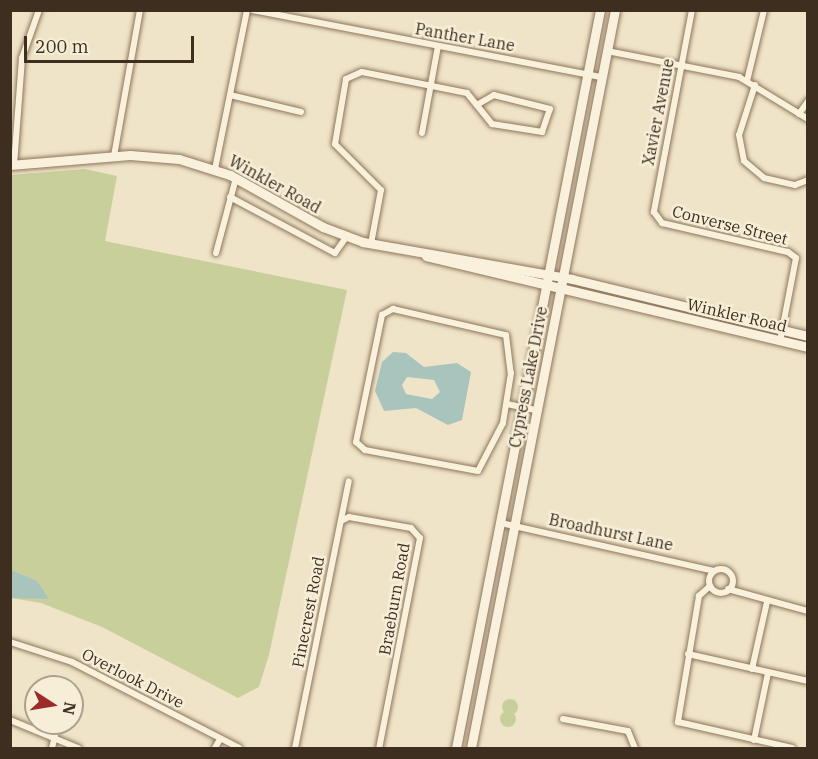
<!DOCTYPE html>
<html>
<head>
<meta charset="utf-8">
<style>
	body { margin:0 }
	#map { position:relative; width:818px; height:759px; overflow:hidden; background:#f0e4c8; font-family:"IBM Plex Serif",serif }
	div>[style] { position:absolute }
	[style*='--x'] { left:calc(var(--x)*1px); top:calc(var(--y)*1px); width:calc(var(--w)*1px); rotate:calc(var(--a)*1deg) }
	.green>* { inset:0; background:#c9cf9b }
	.round { border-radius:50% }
	.water>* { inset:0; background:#a9c4bc }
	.roads { filter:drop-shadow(0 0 2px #8d765c) drop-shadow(0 0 2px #8d765c) }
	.street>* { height:6px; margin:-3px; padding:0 3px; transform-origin:3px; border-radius:3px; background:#faf1dc }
	.street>.ring { margin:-3px; padding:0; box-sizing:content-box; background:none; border:6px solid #faf1dc; border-radius:50% }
	.secondary>* { height:9px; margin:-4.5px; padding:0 4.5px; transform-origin:4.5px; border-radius:4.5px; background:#faf1dc }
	span { translate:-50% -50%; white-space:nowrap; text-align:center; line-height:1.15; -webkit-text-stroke:5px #f7eed8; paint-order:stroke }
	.street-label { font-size:16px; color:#3d2e20 }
	.frame { position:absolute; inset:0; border:12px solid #3d2e20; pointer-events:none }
	.north { position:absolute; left:24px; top:675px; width:60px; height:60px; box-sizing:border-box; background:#f7eed8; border:2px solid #ada18e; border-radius:50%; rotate:102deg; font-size:16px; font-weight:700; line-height:24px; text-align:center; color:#3d2e20 }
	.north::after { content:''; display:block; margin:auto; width:21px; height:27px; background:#9e2a2b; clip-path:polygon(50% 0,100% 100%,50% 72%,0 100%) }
	.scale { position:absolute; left:24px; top:36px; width:170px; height:27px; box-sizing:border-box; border:3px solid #3d2e20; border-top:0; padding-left:8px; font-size:18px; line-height:21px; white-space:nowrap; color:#3d2e20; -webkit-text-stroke:4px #f7eed8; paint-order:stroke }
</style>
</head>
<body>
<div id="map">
	<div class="green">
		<i style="clip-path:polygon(85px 169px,117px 176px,105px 241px,347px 290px,269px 655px,259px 687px,238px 698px,102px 627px,41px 603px,11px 598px,11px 175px)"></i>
		<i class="round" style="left:502px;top:699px;width:16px;height:16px"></i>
		<i class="round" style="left:500px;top:711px;width:16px;height:16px"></i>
	</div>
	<div class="water">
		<i style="clip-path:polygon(evenodd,393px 352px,406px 353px,424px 367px,457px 363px,471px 372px,462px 420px,448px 425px,416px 408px,384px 411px,375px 391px,382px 362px,393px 352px,407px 377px,434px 380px,440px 392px,432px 399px,406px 394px,402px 385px,407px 377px)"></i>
		<i style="clip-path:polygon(11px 570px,37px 581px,49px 599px,11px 598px)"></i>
	</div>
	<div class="roads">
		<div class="street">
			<i style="--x:253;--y:10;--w:355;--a:10.9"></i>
			<i style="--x:692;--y:10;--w:206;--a:100.7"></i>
			<i style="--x:654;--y:212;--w:14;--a:54"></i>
			<i style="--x:662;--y:223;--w:129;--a:13"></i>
			<i style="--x:788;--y:252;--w:10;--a:37"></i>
			<i style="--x:796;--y:258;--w:85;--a:100.9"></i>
			<i style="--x:607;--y:51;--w:135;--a:11.1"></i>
			<i style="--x:739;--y:77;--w:81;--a:31.3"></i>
			<i style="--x:747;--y:81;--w:73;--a:-76.5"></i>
			<i style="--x:755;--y:85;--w:52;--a:107.7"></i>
			<i style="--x:739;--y:135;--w:26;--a:79"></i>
			<i style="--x:744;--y:161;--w:26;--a:40"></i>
			<i style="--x:764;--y:178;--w:32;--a:13"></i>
			<i style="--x:795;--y:185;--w:14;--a:-21"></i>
			<i style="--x:230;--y:95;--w:73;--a:13.5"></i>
			<i style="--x:799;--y:114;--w:16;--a:-55"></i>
			<i style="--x:422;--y:133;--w:88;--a:-79.6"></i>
			<i style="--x:114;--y:156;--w:148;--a:-79.9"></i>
			<i style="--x:14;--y:165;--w:107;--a:-85.7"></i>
			<i style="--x:22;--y:58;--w:51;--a:-70.5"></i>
			<i style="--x:215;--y:169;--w:162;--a:-78.6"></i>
			<i style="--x:230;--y:197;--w:119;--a:28.1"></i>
			<i style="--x:335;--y:253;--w:19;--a:-55"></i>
			<i style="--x:371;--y:244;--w:55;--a:-79.5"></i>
			<i style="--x:381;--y:190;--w:65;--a:-135"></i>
			<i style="--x:335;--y:144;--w:66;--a:-80.4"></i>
			<i style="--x:346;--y:79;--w:17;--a:-24"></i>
			<i style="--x:362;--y:72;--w:107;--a:11.3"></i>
			<i style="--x:467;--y:93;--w:40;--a:51"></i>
			<i style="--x:492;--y:124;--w:51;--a:9.1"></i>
			<i style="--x:542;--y:132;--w:24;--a:-71"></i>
			<i style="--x:550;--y:109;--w:58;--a:-166"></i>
			<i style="--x:494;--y:95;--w:20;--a:150"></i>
			<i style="--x:216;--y:253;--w:78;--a:-75.1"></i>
			<i style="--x:393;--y:309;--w:116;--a:13"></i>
			<i style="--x:506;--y:335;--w:38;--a:83"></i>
			<i style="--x:511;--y:373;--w:51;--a:99.1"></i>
			<i style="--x:503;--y:423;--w:54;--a:117.5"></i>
			<i style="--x:478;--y:471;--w:115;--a:-169.5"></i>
			<i style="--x:365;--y:450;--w:12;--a:-138"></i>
			<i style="--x:356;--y:442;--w:130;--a:-78.4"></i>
			<i style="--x:382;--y:315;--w:13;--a:-29"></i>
			<i style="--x:507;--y:404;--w:30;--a:12"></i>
			<i style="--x:341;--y:521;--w:9;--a:-27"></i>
			<i style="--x:349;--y:517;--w:63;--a:10.1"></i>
			<i style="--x:411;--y:528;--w:13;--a:48"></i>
			<i style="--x:420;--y:538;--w:214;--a:101"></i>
			<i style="--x:501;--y:523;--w:218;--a:12.7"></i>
			<i class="ring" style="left:709px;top:569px;width:18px;height:18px"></i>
			<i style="--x:710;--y:586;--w:15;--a:138"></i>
			<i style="--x:699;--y:596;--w:128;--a:99.5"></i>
			<i style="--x:678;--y:722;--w:117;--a:12.8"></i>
			<i style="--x:728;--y:589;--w:83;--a:15.4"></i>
			<i style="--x:10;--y:642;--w:65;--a:17.9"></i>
			<i style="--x:72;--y:662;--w:188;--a:27.2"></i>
			<i style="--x:688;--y:654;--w:123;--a:12.7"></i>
			<i style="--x:752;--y:669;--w:69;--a:-77.4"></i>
			<i style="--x:563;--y:719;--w:66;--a:10.5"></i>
			<i style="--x:628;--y:731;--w:18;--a:68"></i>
			<i style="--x:10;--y:720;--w:74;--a:22.4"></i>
			<i style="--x:754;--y:740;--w:68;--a:-78.2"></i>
			<i style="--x:52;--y:748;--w:12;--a:-76"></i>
			<i style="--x:215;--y:748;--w:10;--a:-61"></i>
			<i style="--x:295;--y:748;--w:272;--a:-78.6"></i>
		</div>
		<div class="secondary">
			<i style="--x:10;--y:165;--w:120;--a:-4.8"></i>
			<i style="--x:130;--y:155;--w:49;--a:4.7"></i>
			<i style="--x:179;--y:159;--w:53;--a:17.4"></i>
			<i style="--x:230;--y:175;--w:107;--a:29.2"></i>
			<i style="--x:323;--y:227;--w:43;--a:20.6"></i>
			<i style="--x:363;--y:242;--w:212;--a:10"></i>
			<i style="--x:572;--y:279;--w:243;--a:13.6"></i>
			<i style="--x:426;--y:256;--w:393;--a:13.4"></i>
			<i style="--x:456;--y:748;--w:752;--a:-78.96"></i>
			<i style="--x:471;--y:748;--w:752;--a:-78.96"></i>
		</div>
	</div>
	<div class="street-label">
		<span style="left:465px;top:37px;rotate:10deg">Panther Lane</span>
		<span style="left:658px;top:112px;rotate:-79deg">Xavier Avenue</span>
		<span style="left:275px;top:184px;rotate:29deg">Winkler Road</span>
		<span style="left:730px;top:225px;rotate:14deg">Converse Street</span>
		<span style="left:737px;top:315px;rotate:13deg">Winkler Road</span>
		<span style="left:528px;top:377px;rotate:-79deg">Cypress Lake Drive</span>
		<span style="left:611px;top:532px;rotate:12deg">Broadhurst Lane</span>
		<span style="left:394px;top:599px;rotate:-80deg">Braeburn Road</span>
		<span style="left:308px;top:612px;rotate:-79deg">Pinecrest Road</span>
		<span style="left:133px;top:678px;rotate:27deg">Overlook Drive</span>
	</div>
	<div class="frame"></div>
	<div class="north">N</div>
	<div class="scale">200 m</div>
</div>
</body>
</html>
